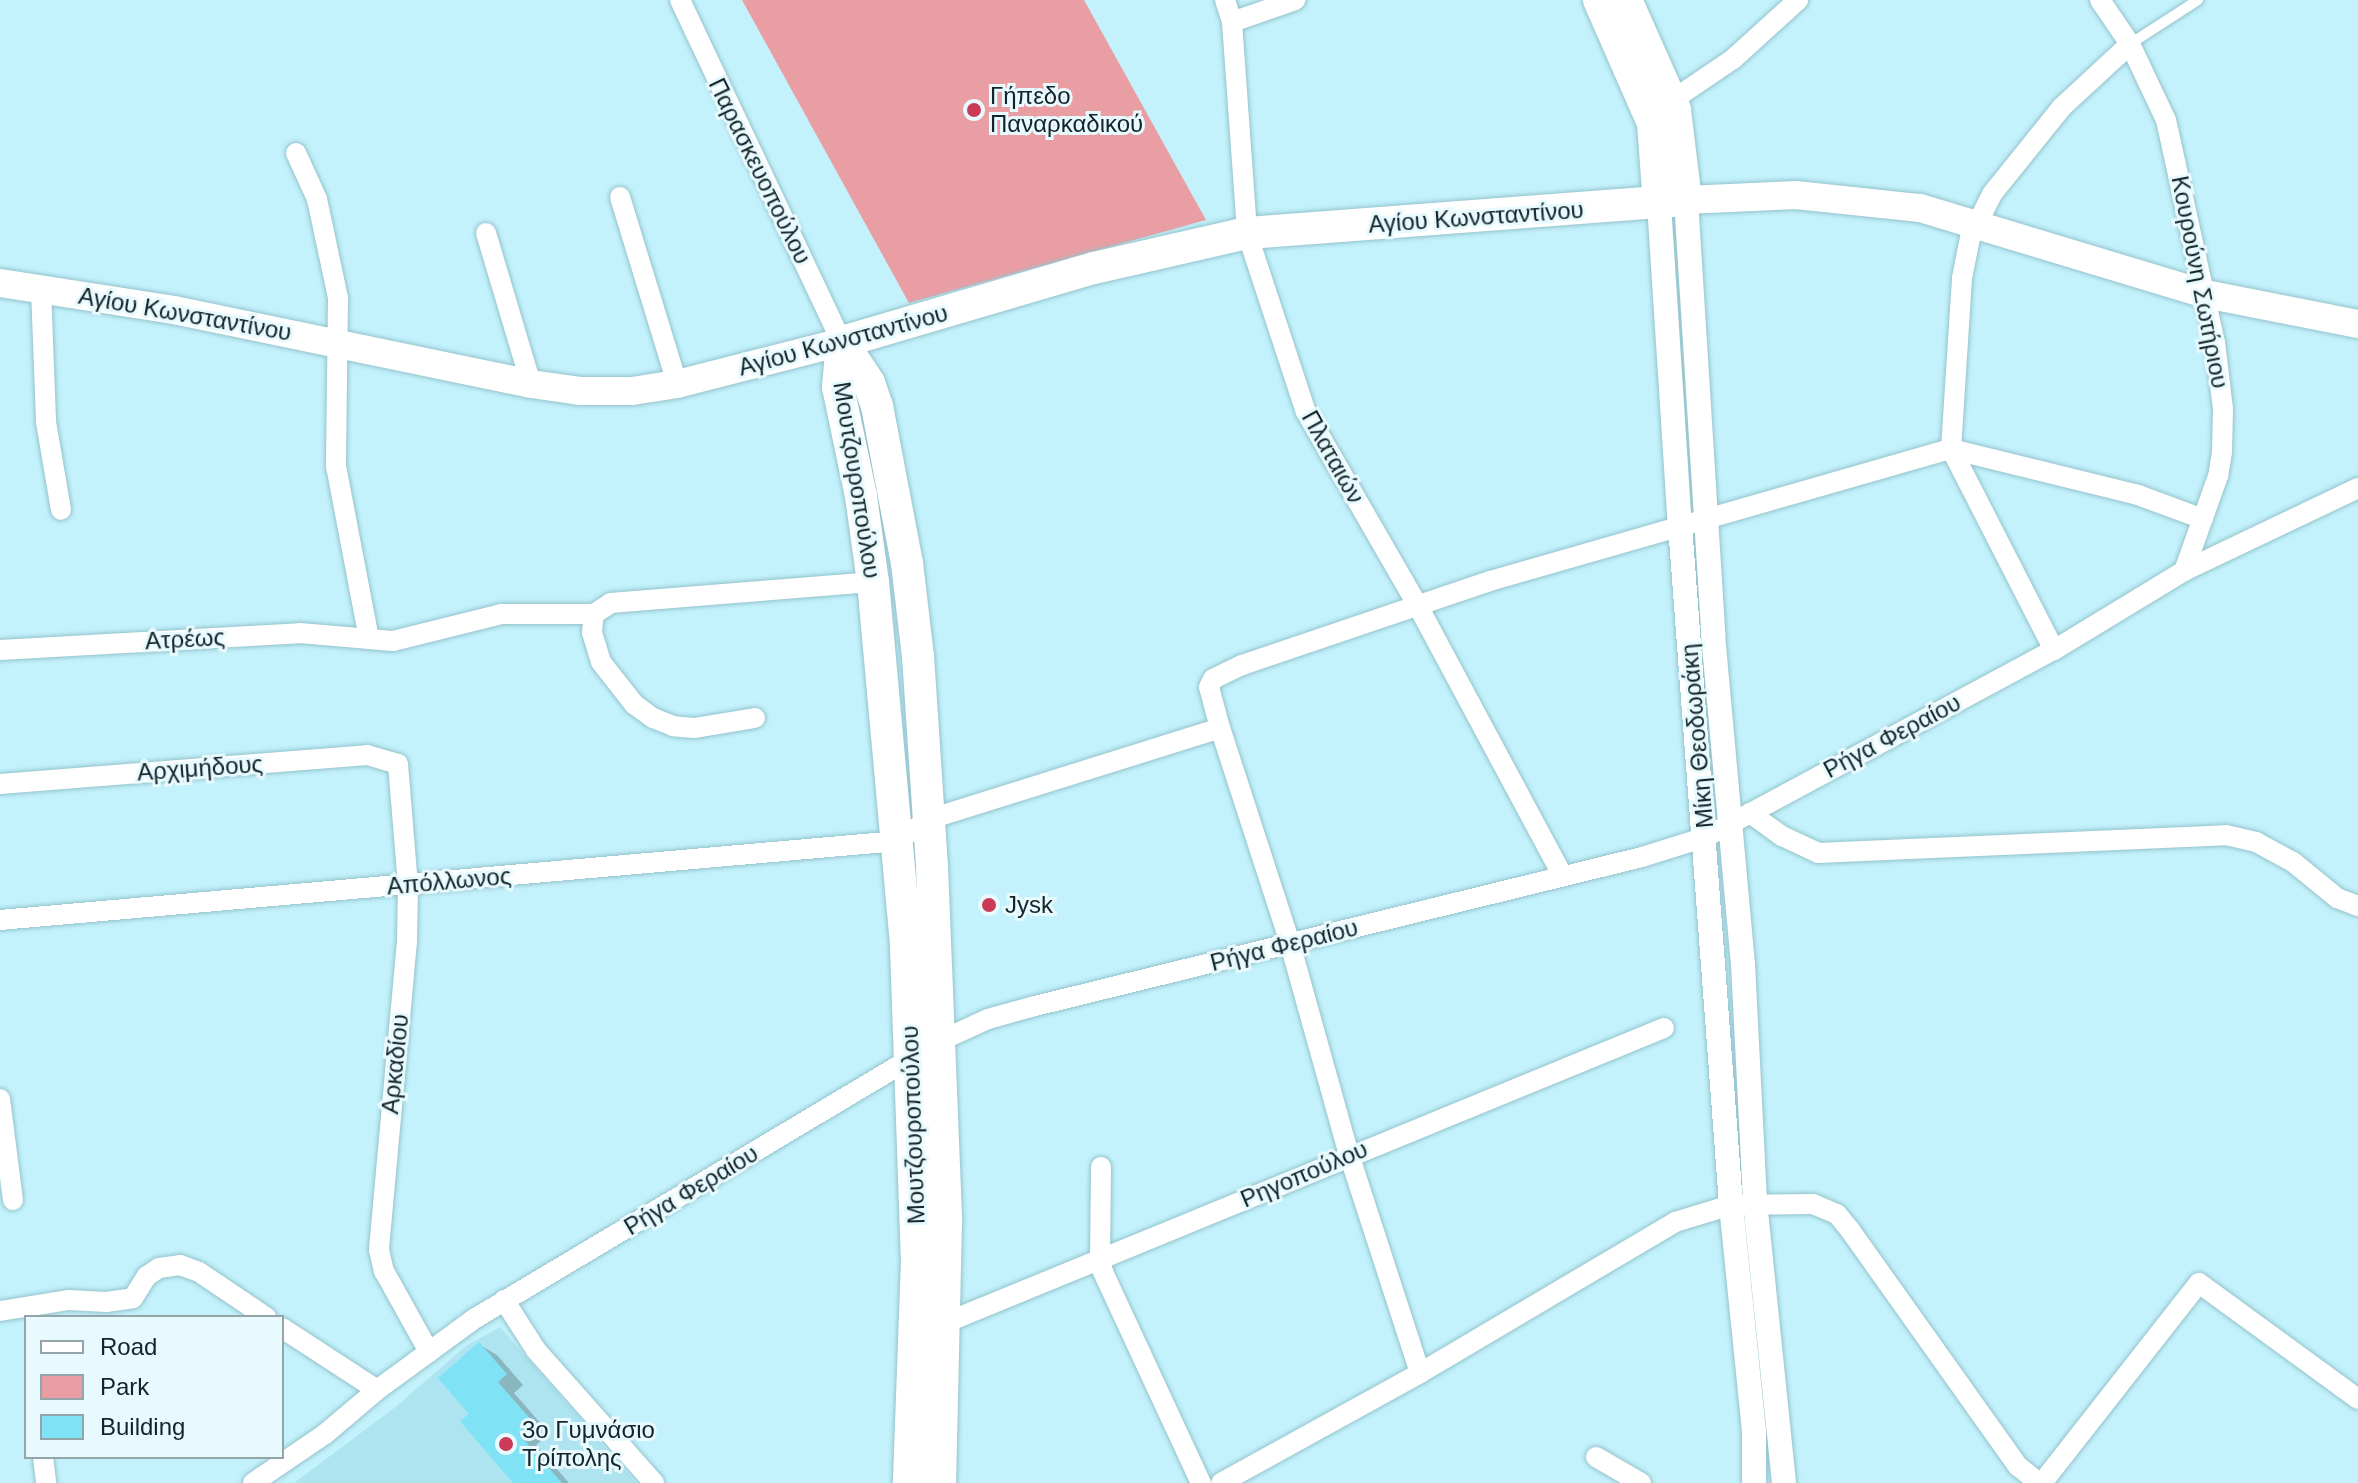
<!DOCTYPE html>
<html>
<head>
<meta charset="utf-8">
<style>
	body { margin:0 }
	#map { position:relative; width:2358px; height:1483px; overflow:hidden; background:#c3f2fc; font-family:Helvetica,sans-serif }
	div>[style] { position:absolute }
	[style*='--x'] { left:calc(var(--x)*1px); top:calc(var(--y)*1px); width:calc(var(--w)*1px); rotate:calc(var(--a)*1deg) }
	.built>* { inset:0; background:#ade4f0 }
	.green>* { inset:0; background:#e99ea4 }
	.shadow>* { inset:0; background:#0003 }
	.building>* { inset:0; background:#7fe2f5 }
	.roads { filter:drop-shadow(0 0 2px #95c3cc) drop-shadow(0 0 2px #95c3cc) }
	.service>* { height:10px; margin:-5px; padding:0 5px; transform-origin:5px; border-radius:5px; background:#fff }
	.minor>* { height:20px; margin:-10px; padding:0 10px; transform-origin:10px; border-radius:10px; background:#fff }
	.tertiary>* { height:24px; margin:-12px; padding:0 12px; transform-origin:12px; border-radius:12px; background:#fff }
	.secondary>* { height:28px; margin:-14px; padding:0 14px; transform-origin:14px; border-radius:14px; background:#fff }
	.primary>* { height:32px; margin:-16px; padding:0 16px; transform-origin:16px; border-radius:16px; background:#fff }
	.dots>* { width:22px; height:22px; translate:-50% -50%; box-sizing:border-box; border:4px solid #e8fafe; border-radius:50% }
	span { translate:-50% -50%; white-space:nowrap; text-align:center; line-height:1.15; -webkit-text-stroke:6px #e8fafe; paint-order:stroke }
	.poi-label { font-size:24px; color:#132529 }
	.left { translate:0 -50%; text-align:left }
	.street-label { font-size:24px; color:#132529 }
	.legend { position:absolute; left:24px; top:1315px; width:260px; height:144px; box-sizing:border-box; background:#e8fafe; border:2px solid #93a5a9; margin:0; padding:10px 14px; list-style:none; font-size:24px; color:#132529 }
	.legend li { display:flex; align-items:center; gap:16px; height:40px }
	.legend b { width:40px; border:2px solid #93a5a9 }
</style>
</head>
<body>
<div id="map">
	<div class="built">
		<i style="clip-path:polygon(500px 1327px,636px 1483px,294px 1483px,397px 1406px,466px 1346px)"></i>
	</div>
	<div class="green">
		<i style="clip-path:polygon(742px 0,1084px 0,1206px 220px,909px 303px)"></i>
	</div>
	<div class="shadow">
		<i style="clip-path:polygon(480px 1345px,497px 1355px,523px 1385px,514px 1393px,550px 1434px,536px 1445px,569px 1483px,516px 1483px,471px 1414px)"></i>
	</div>
	<div class="building">
		<i style="clip-path:polygon(479px 1342px,507px 1374px,498px 1382px,534px 1423px,519px 1434px,562px 1483px,513px 1483px,460px 1421px,469px 1414px,438px 1378px)"></i>
	</div>
	<div class="roads">
		<div class="service">
			<i style="--x:2130;--y:44;--w:81;--a:-32.9"></i>
		</div>
		<div class="minor">
			<i style="--x:680;--y:0;--w:378;--a:64.7"></i>
			<i style="--x:1225;--y:0;--w:23;--a:72"></i>
			<i style="--x:1232;--y:22;--w:212;--a:85.9"></i>
			<i style="--x:1247;--y:233;--w:188;--a:71.8"></i>
			<i style="--x:1306;--y:412;--w:224;--a:60"></i>
			<i style="--x:1418;--y:606;--w:305;--a:61.8"></i>
			<i style="--x:2100;--y:0;--w:53;--a:55.7"></i>
			<i style="--x:2130;--y:44;--w:84;--a:64.7"></i>
			<i style="--x:2166;--y:120;--w:227;--a:77.6"></i>
			<i style="--x:2215;--y:342;--w:67;--a:83.2"></i>
			<i style="--x:2223;--y:409;--w:43;--a:91.3"></i>
			<i style="--x:2222;--y:452;--w:24;--a:99"></i>
			<i style="--x:2218;--y:476;--w:101;--a:109.7"></i>
			<i style="--x:1232;--y:22;--w:67;--a:-19.2"></i>
			<i style="--x:1671;--y:101;--w:75;--a:-34.1"></i>
			<i style="--x:1733;--y:59;--w:88;--a:-42.2"></i>
			<i style="--x:296;--y:153;--w:51;--a:65.5"></i>
			<i style="--x:317;--y:199;--w:101;--a:78"></i>
			<i style="--x:338;--y:298;--w:168;--a:90.7"></i>
			<i style="--x:336;--y:466;--w:176;--a:79.2"></i>
			<i style="--x:620;--y:197;--w:195;--a:73"></i>
			<i style="--x:486;--y:233;--w:158;--a:73.4"></i>
			<i style="--x:41;--y:289;--w:133;--a:87.8"></i>
			<i style="--x:46;--y:422;--w:89;--a:80.3"></i>
			<i style="--x:0;--y:650;--w:300;--a:-3.2"></i>
			<i style="--x:300;--y:633;--w:93;--a:4.9"></i>
			<i style="--x:393;--y:641;--w:111;--a:-14"></i>
			<i style="--x:501;--y:614;--w:93;--a:0"></i>
			<i style="--x:2054;--y:650;--w:226;--a:-117.1"></i>
			<i style="--x:1951;--y:449;--w:171;--a:-86.3"></i>
			<i style="--x:1962;--y:278;--w:41;--a:-78.7"></i>
			<i style="--x:1970;--y:238;--w:49;--a:-63.4"></i>
			<i style="--x:1992;--y:194;--w:112;--a:-51.2"></i>
			<i style="--x:2062;--y:107;--w:93;--a:-42.8"></i>
			<i style="--x:755;--y:718;--w:62;--a:170.7"></i>
			<i style="--x:694;--y:728;--w:21;--a:-175"></i>
			<i style="--x:673;--y:726;--w:22;--a:-158"></i>
			<i style="--x:653;--y:718;--w:24;--a:-144"></i>
			<i style="--x:634;--y:704;--w:53;--a:-128.2"></i>
			<i style="--x:601;--y:662;--w:31;--a:-107"></i>
			<i style="--x:592;--y:632;--w:18;--a:-84"></i>
			<i style="--x:594;--y:614;--w:20;--a:-33"></i>
			<i style="--x:611;--y:603;--w:263;--a:-4.6"></i>
			<i style="--x:0;--y:784;--w:368;--a:-4.5"></i>
			<i style="--x:367;--y:755;--w:32;--a:16"></i>
			<i style="--x:398;--y:764;--w:121;--a:85.3"></i>
			<i style="--x:408;--y:885;--w:56;--a:91"></i>
			<i style="--x:407;--y:941;--w:310;--a:95.2"></i>
			<i style="--x:379;--y:1250;--w:22;--a:77"></i>
			<i style="--x:384;--y:1271;--w:93;--a:60.9"></i>
			<i style="--x:1750;--y:813;--w:39;--a:36"></i>
			<i style="--x:1782;--y:836;--w:40;--a:25"></i>
			<i style="--x:1818;--y:853;--w:408;--a:-2.5"></i>
			<i style="--x:2226;--y:835;--w:31;--a:13"></i>
			<i style="--x:2256;--y:842;--w:42;--a:28.4"></i>
			<i style="--x:2293;--y:862;--w:57;--a:39.3"></i>
			<i style="--x:2337;--y:898;--w:22;--a:21"></i>
			<i style="--x:0;--y:920;--w:900;--a:-5.03"></i>
			<i style="--x:897;--y:841;--w:40;--a:-34"></i>
			<i style="--x:930;--y:819;--w:304;--a:-17.4"></i>
			<i style="--x:0;--y:1099;--w:102;--a:82.7"></i>
			<i style="--x:1101;--y:1167;--w:93;--a:90.6"></i>
			<i style="--x:1100;--y:1260;--w:12;--a:76"></i>
			<i style="--x:1103;--y:1272;--w:233;--a:65.1"></i>
			<i style="--x:504;--y:1300;--w:59;--a:57.4"></i>
			<i style="--x:536;--y:1350;--w:178;--a:48.4"></i>
			<i style="--x:0;--y:1311;--w:70;--a:-9.1"></i>
			<i style="--x:69;--y:1300;--w:37;--a:3"></i>
			<i style="--x:106;--y:1302;--w:27;--a:-8"></i>
			<i style="--x:133;--y:1298;--w:26;--a:-58"></i>
			<i style="--x:147;--y:1276;--w:14;--a:-34"></i>
			<i style="--x:159;--y:1268;--w:21;--a:-8"></i>
			<i style="--x:180;--y:1265;--w:20;--a:20"></i>
			<i style="--x:199;--y:1272;--w:81;--a:33.9"></i>
			<i style="--x:945;--y:1323;--w:777;--a:-22.31"></i>
			<i style="--x:282;--y:1328;--w:113;--a:33.1"></i>
			<i style="--x:1420;--y:1373;--w:296;--a:-30.6"></i>
			<i style="--x:1675;--y:1222;--w:59;--a:-16.9"></i>
			<i style="--x:1731;--y:1205;--w:82;--a:-0.7"></i>
			<i style="--x:1813;--y:1204;--w:26;--a:23"></i>
			<i style="--x:1837;--y:1214;--w:21;--a:51"></i>
			<i style="--x:1850;--y:1230;--w:290;--a:54.6"></i>
			<i style="--x:2018;--y:1466;--w:27;--a:39"></i>
			<i style="--x:43;--y:1457;--w:26;--a:83"></i>
			<i style="--x:1596;--y:1457;--w:52;--a:30"></i>
			<i style="--x:253;--y:1483;--w:87;--a:-34.2"></i>
			<i style="--x:325;--y:1434;--w:68;--a:-40.2"></i>
			<i style="--x:377;--y:1390;--w:120;--a:-36.2"></i>
			<i style="--x:474;--y:1319;--w:543;--a:-30.82"></i>
			<i style="--x:940;--y:1041;--w:53;--a:-24.6"></i>
			<i style="--x:988;--y:1019;--w:49;--a:-15.5"></i>
			<i style="--x:1035;--y:1006;--w:625;--a:-13.79"></i>
			<i style="--x:1642;--y:857;--w:67;--a:-17.4"></i>
			<i style="--x:1706;--y:837;--w:395;--a:-28.3"></i>
			<i style="--x:2054;--y:650;--w:152;--a:-31.3"></i>
			<i style="--x:2184;--y:571;--w:193;--a:-25.5"></i>
			<i style="--x:1221;--y:1483;--w:227;--a:-28.9"></i>
			<i style="--x:1420;--y:1373;--w:229;--a:-108"></i>
			<i style="--x:1349;--y:1155;--w:220;--a:-105.6"></i>
			<i style="--x:1290;--y:943;--w:226;--a:-108"></i>
			<i style="--x:1220;--y:728;--w:42;--a:-105"></i>
			<i style="--x:1209;--y:687;--w:9;--a:-63"></i>
			<i style="--x:1213;--y:679;--w:32;--a:-26"></i>
			<i style="--x:1242;--y:665;--w:262;--a:-18.7"></i>
			<i style="--x:1490;--y:581;--w:480;--a:-16"></i>
			<i style="--x:1951;--y:449;--w:193;--a:13.8"></i>
			<i style="--x:2138;--y:495;--w:69;--a:20.3"></i>
			<i style="--x:2042;--y:1483;--w:254;--a:-51.9"></i>
			<i style="--x:2199;--y:1283;--w:197;--a:36.1"></i>
		</div>
		<div class="tertiary">
			<i style="--x:1686;--y:200;--w:436;--a:86.4"></i>
			<i style="--x:1713;--y:635;--w:330;--a:84.8"></i>
			<i style="--x:1743;--y:964;--w:238;--a:87.1"></i>
			<i style="--x:1755;--y:1202;--w:282;--a:84.1"></i>
			<i style="--x:1659;--y:204;--w:322;--a:86.3"></i>
			<i style="--x:1680;--y:525;--w:682;--a:85.71"></i>
			<i style="--x:1731;--y:1205;--w:229;--a:84.2"></i>
			<i style="--x:1754;--y:1433;--w:50;--a:90"></i>
		</div>
		<div class="secondary">
			<i style="--x:1686;--y:200;--w:110;--a:-2.6"></i>
			<i style="--x:1796;--y:195;--w:125;--a:6"></i>
			<i style="--x:1920;--y:208;--w:298;--a:16.8"></i>
			<i style="--x:2205;--y:294;--w:156;--a:11.1"></i>
			<i style="--x:0;--y:283;--w:176;--a:8.8"></i>
			<i style="--x:174;--y:310;--w:365;--a:11.7"></i>
			<i style="--x:531;--y:384;--w:49;--a:8.1"></i>
			<i style="--x:580;--y:391;--w:52;--a:0"></i>
			<i style="--x:632;--y:391;--w:46;--a:-8.8"></i>
			<i style="--x:677;--y:384;--w:170;--a:-14.3"></i>
		</div>
		<div class="primary">
			<i style="--x:1599;--y:0;--w:134;--a:66.3"></i>
			<i style="--x:1653;--y:123;--w:81;--a:85.8"></i>
			<i style="--x:842;--y:342;--w:49;--a:56.6"></i>
			<i style="--x:869;--y:383;--w:24;--a:71"></i>
			<i style="--x:877;--y:406;--w:160;--a:79.2"></i>
			<i style="--x:907;--y:563;--w:94;--a:83.3"></i>
			<i style="--x:918;--y:656;--w:211;--a:86.2"></i>
			<i style="--x:932;--y:867;--w:355;--a:87.7"></i>
			<i style="--x:946;--y:1222;--w:261;--a:91.3"></i>
			<i style="--x:842;--y:342;--w:45;--a:95.1"></i>
			<i style="--x:838;--y:387;--w:111;--a:78.1"></i>
			<i style="--x:861;--y:496;--w:87;--a:82.1"></i>
			<i style="--x:873;--y:582;--w:367;--a:84.8"></i>
			<i style="--x:906;--y:948;--w:312;--a:88"></i>
			<i style="--x:917;--y:1260;--w:223;--a:92.1"></i>
			<i style="--x:842;--y:342;--w:263;--a:-16.4"></i>
			<i style="--x:1094;--y:268;--w:157;--a:-12.9"></i>
			<i style="--x:1247;--y:233;--w:440;--a:-4.3"></i>
			<i style="--x:1686;--y:200;--w:91;--a:-97"></i>
			<i style="--x:1675;--y:110;--w:120;--a:-114"></i>
		</div>
	</div>
	<div class="dots">
		<i style="left:974px;top:110px;background:#cb3b57"></i>
		<i style="left:989px;top:905px;background:#cb3b57"></i>
		<i style="left:506px;top:1444px;background:#cb3b57"></i>
	</div>
	<div class="poi-label">
		<span class="left" style="left:990px;top:110px">Γήπεδο<br>Παναρκαδικού</span>
		<span class="left" style="left:1005px;top:905px">Jysk</span>
		<span class="left" style="left:522px;top:1444px">3ο Γυμνάσιο<br>Τρίπολης</span>
	</div>
	<div class="street-label">
		<span style="left:760px;top:171px;rotate:64deg">Παρασκευοπούλου</span>
		<span style="left:1476px;top:217px;rotate:-4deg">Αγίου Κωνσταντίνου</span>
		<span style="left:2200px;top:282px;rotate:79deg">Κουρούνη Σωτήριου</span>
		<span style="left:185px;top:314px;rotate:10deg">Αγίου Κωνσταντίνου</span>
		<span style="left:843px;top:340px;rotate:-15deg">Αγίου Κωνσταντίνου</span>
		<span style="left:1333px;top:457px;rotate:61deg">Πλαταιών</span>
		<span style="left:857px;top:480px;rotate:81deg">Μουτζουροπούλου</span>
		<span style="left:185px;top:639px;rotate:-3deg">Ατρέως</span>
		<span style="left:1697px;top:736px;rotate:-95deg">Μίκη Θεοδωράκη</span>
		<span style="left:1892px;top:736px;rotate:-28deg">Ρήγα Φεραίου</span>
		<span style="left:200px;top:768px;rotate:-4deg">Αρχιμήδους</span>
		<span style="left:449px;top:881px;rotate:-5deg">Απόλλωνος</span>
		<span style="left:1284px;top:945px;rotate:-14deg">Ρήγα Φεραίου</span>
		<span style="left:395px;top:1064px;rotate:-84deg">Αρκαδίου</span>
		<span style="left:913px;top:1125px;rotate:-92deg">Μουτζουροπούλου</span>
		<span style="left:1304px;top:1174px;rotate:-23deg">Ρηγοπούλου</span>
		<span style="left:691px;top:1190px;rotate:-31deg">Ρήγα Φεραίου</span>
	</div>
	<ul class="legend">
	<li><b style="height:10px;background:#fff"></b>Road</li>
	<li><b style="height:22px;background:#e99ea4"></b>Park</li>
	<li><b style="height:22px;background:#7fe2f5"></b>Building</li>
	</ul>
</div>
</body>
</html>
